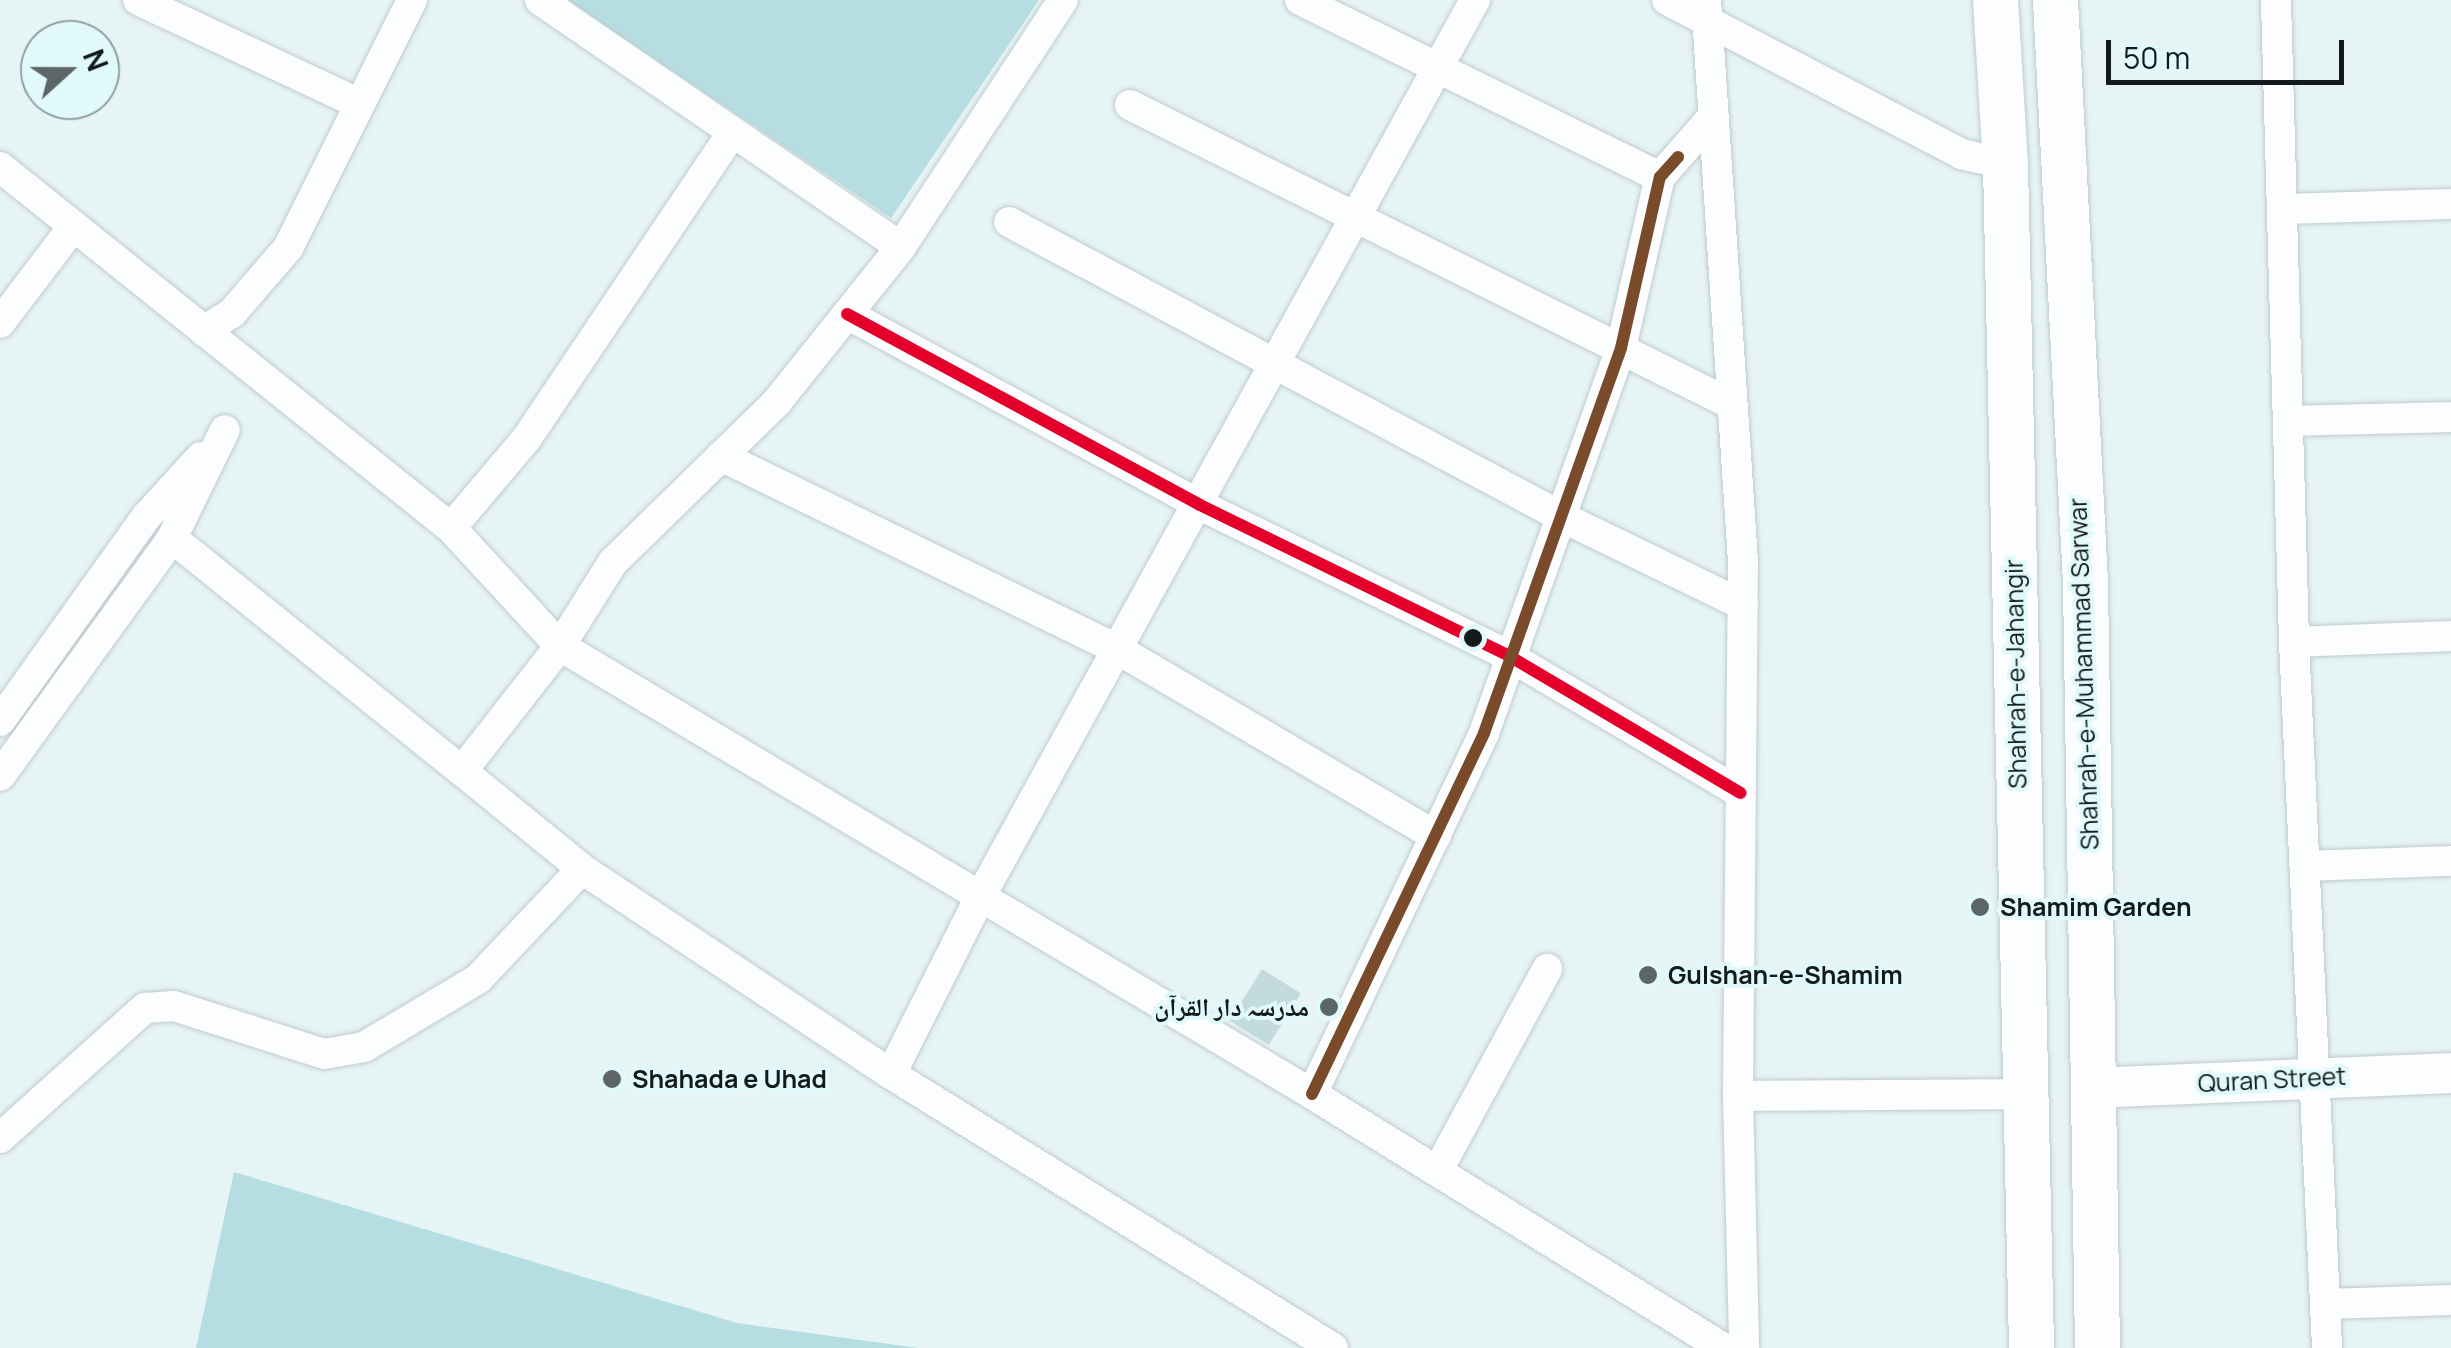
<!DOCTYPE html>
<html>
<head>
<meta charset="utf-8">
<style>
	body { margin:0 }
	#map { position:relative; width:2451px; height:1348px; overflow:hidden; background:#e7f4f5; font-family:Manrope,"Noto Naskh Arabic",sans-serif }
	div>[style] { position:absolute }
	[style*='--x'] { left:calc(var(--x)*1px); top:calc(var(--y)*1px); width:calc(var(--w)*1px); rotate:calc(var(--a)*1deg) }
	.green>* { inset:0; background:#b6dee2 }
	.building>* { inset:0; background:#c4dbdd; transform-origin:0 0 }
	.roads { filter:drop-shadow(0 0 2px #c0cbcc) drop-shadow(0 0 2px #c0cbcc) }
	.minor>* { height:30px; margin:-15px; padding:0 15px; transform-origin:15px; border-radius:15px; background:#fbfdfe }
	.tertiary>* { height:40px; margin:-20px; padding:0 20px; transform-origin:20px; border-radius:20px; background:#fbfdfe }
	.secondary>* { height:45px; margin:-22.5px; padding:0 22.5px; transform-origin:22.5px; border-radius:22.5px; background:#fbfdfe }
	.bus-1>* { height:12px; margin:-6px; padding:0 6px; transform-origin:6px; border-radius:6px; background:#e4002b }
	.bus-2>* { height:12px; margin:-6px; padding:0 6px; transform-origin:6px; border-radius:6px; background:#7a4b2a }
	.dots>* { width:28px; height:28px; translate:-50% -50%; box-sizing:border-box; border:5px solid #e1f9fb; border-radius:50% }
	span { translate:-50% -50%; white-space:nowrap; text-align:center; line-height:1.15; -webkit-text-stroke:8px #e1f9fb; paint-order:stroke }
	.street-label { font-size:25px; color:#121a1b }
	.poi-label { font-size:25px; color:#121a1b; font-weight:700 }
	.left { translate:0 -50%; text-align:left }
	.right { translate:-100% -50%; text-align:right }
	.north { position:absolute; left:20px; top:20px; width:100px; height:100px; box-sizing:border-box; background:#e1f9fb; border:2px solid #8ea0a1; border-radius:50%; rotate:69deg; font-size:28px; font-weight:700; line-height:40px; text-align:center; color:#121a1b }
	.north::after { content:''; display:block; margin:auto; width:35px; height:45px; background:#5d6667; clip-path:polygon(50% 0,100% 100%,50% 72%,0 100%) }
	.scale { position:absolute; left:2106px; top:40px; width:238px; height:45px; box-sizing:border-box; border:5px solid #121a1b; border-top:0; padding-left:12px; font-size:30px; line-height:35px; white-space:nowrap; color:#121a1b; -webkit-text-stroke:8px #e1f9fb; paint-order:stroke }
</style>
</head>
<body>
<div id="map">
	<div class="green">
		<i style="clip-path:polygon(566px 0,1039px 0,891px 218px)"></i>
		<i style="clip-path:polygon(234px 1172px,737px 1323px,918px 1348px,196px 1348px)"></i>
	</div>
	<div class="building">
		<i style="left:1262px;top:969px;width:46px;height:61px;rotate:32deg"></i>
	</div>
	<div class="roads">
		<div class="minor">
			<i style="--x:138;--y:0;--w:241;--a:25.1"></i>
			<i style="--x:540;--y:0;--w:437;--a:34.4"></i>
			<i style="--x:1063;--y:0;--w:295;--a:123.3"></i>
			<i style="--x:901;--y:247;--w:198;--a:128.7"></i>
			<i style="--x:777;--y:402;--w:229;--a:135.7"></i>
			<i style="--x:613;--y:562;--w:99;--a:122.2"></i>
			<i style="--x:560;--y:646;--w:159;--a:128.1"></i>
			<i style="--x:462;--y:771;--w:155;--a:39.2"></i>
			<i style="--x:582;--y:869;--w:371;--a:33.6"></i>
			<i style="--x:891;--y:1074;--w:520;--a:31.8"></i>
			<i style="--x:1300;--y:0;--w:401;--a:26.2"></i>
			<i style="--x:1667;--y:0;--w:332;--a:27.6"></i>
			<i style="--x:1961;--y:154;--w:45;--a:12.8"></i>
			<i style="--x:1706;--y:0;--w:563;--a:86.23"></i>
			<i style="--x:1743;--y:562;--w:534;--a:90.54"></i>
			<i style="--x:1738;--y:1096;--w:252;--a:88.6"></i>
			<i style="--x:2276;--y:0;--w:642;--a:88.39"></i>
			<i style="--x:2294;--y:642;--w:707;--a:87.32"></i>
			<i style="--x:1130;--y:105;--w:671;--a:26.45"></i>
			<i style="--x:0;--y:167;--w:578;--a:38.68"></i>
			<i style="--x:451;--y:528;--w:161;--a:47.3"></i>
			<i style="--x:560;--y:646;--w:875;--a:30.78"></i>
			<i style="--x:1312;--y:1094;--w:484;--a:31.7"></i>
			<i style="--x:2282;--y:209;--w:169;--a:-1.7"></i>
			<i style="--x:1009;--y:222;--w:629;--a:28.07"></i>
			<i style="--x:1564;--y:518;--w:199;--a:25.9"></i>
			<i style="--x:847;--y:314;--w:399;--a:28.4"></i>
			<i style="--x:1198;--y:504;--w:346;--a:26"></i>
			<i style="--x:1509;--y:656;--w:269;--a:30.6"></i>
			<i style="--x:0;--y:323;--w:121;--a:-52.8"></i>
			<i style="--x:204;--y:331;--w:33;--a:-33"></i>
			<i style="--x:232;--y:313;--w:86;--a:-49.3"></i>
			<i style="--x:288;--y:248;--w:277;--a:-63.4"></i>
			<i style="--x:2288;--y:421;--w:163;--a:-1.4"></i>
			<i style="--x:721;--y:456;--w:441;--a:26"></i>
			<i style="--x:1117;--y:649;--w:370;--a:30.4"></i>
			<i style="--x:451;--y:528;--w:118;--a:-49.8"></i>
			<i style="--x:527;--y:438;--w:369;--a:-56.1"></i>
			<i style="--x:172;--y:538;--w:372;--a:38.8"></i>
			<i style="--x:2294;--y:642;--w:157;--a:-2.2"></i>
			<i style="--x:0;--y:721;--w:252;--a:-54.4"></i>
			<i style="--x:147;--y:516;--w:80;--a:-47.5"></i>
			<i style="--x:0;--y:776;--w:294;--a:-54.1"></i>
			<i style="--x:172;--y:538;--w:120;--a:-63.9"></i>
			<i style="--x:2305;--y:866;--w:146;--a:-2"></i>
			<i style="--x:891;--y:1074;--w:196;--a:-63.3"></i>
			<i style="--x:979;--y:899;--w:1027;--a:-61.11"></i>
			<i style="--x:1312;--y:1094;--w:400;--a:-64.5"></i>
			<i style="--x:1484;--y:733;--w:409;--a:-70.4"></i>
			<i style="--x:1621;--y:348;--w:175;--a:-77.2"></i>
			<i style="--x:1660;--y:177;--w:74;--a:-48.8"></i>
			<i style="--x:1738;--y:1096;--w:287;--a:-0.4"></i>
			<i style="--x:0;--y:1138;--w:195;--a:-41.9"></i>
			<i style="--x:145;--y:1008;--w:29;--a:-4"></i>
			<i style="--x:174;--y:1006;--w:157;--a:17.7"></i>
			<i style="--x:324;--y:1054;--w:41;--a:-9.9"></i>
			<i style="--x:364;--y:1047;--w:133;--a:-30.8"></i>
			<i style="--x:478;--y:979;--w:151;--a:-46.6"></i>
			<i style="--x:1438;--y:1170;--w:229;--a:-61.5"></i>
			<i style="--x:2325;--y:1304;--w:126;--a:-1.8"></i>
		</div>
		<div class="tertiary">
			<i style="--x:2093;--y:1088;--w:358;--a:-2.4"></i>
		</div>
		<div class="secondary">
			<i style="--x:1995;--y:0;--w:164;--a:86.5"></i>
			<i style="--x:2005;--y:164;--w:1184;--a:88.74"></i>
			<i style="--x:2055;--y:0;--w:584;--a:87.05"></i>
			<i style="--x:2085;--y:583;--w:765;--a:89.1"></i>
		</div>
	</div>
	<div class="bus-1">
		<i style="--x:847;--y:314;--w:399;--a:28.4"></i>
		<i style="--x:1198;--y:504;--w:346;--a:26"></i>
		<i style="--x:1509;--y:656;--w:269;--a:30.6"></i>
	</div>
	<div class="bus-2">
		<i style="--x:1312;--y:1094;--w:400;--a:-64.5"></i>
		<i style="--x:1484;--y:733;--w:409;--a:-70.4"></i>
		<i style="--x:1621;--y:348;--w:175;--a:-77.2"></i>
		<i style="--x:1660;--y:177;--w:27;--a:-48"></i>
	</div>
	<div class="dots">
		<i style="left:1473px;top:638px;background:#121a1b"></i>
		<i style="left:1980px;top:907px;background:#5d6667"></i>
		<i style="left:1648px;top:975px;background:#5d6667"></i>
		<i style="left:1329px;top:1007px;background:#5d6667"></i>
		<i style="left:612px;top:1079px;background:#5d6667"></i>
	</div>
	<div class="street-label">
		<span style="left:2016px;top:674px;rotate:-91deg">Shahrah-e-Jahangir</span>
		<span style="left:2084px;top:674px;rotate:-92deg">Shahrah-e-Muhammad Sarwar</span>
		<span style="left:2272px;top:1080px;rotate:-3deg">Quran Street</span>
	</div>
	<div class="poi-label">
		<span class="left" style="left:2000px;top:907px">Shamim Garden</span>
		<span class="left" style="left:1668px;top:975px">Gulshan-e-Shamim</span>
		<span class="right" style="left:1309px;top:1007px">مدرسہ دار القرآن</span>
		<span class="left" style="left:632px;top:1079px">Shahada e Uhad</span>
	</div>
	<div class="north">N</div>
	<div class="scale">50 m</div>
</div>
</body>
</html>
